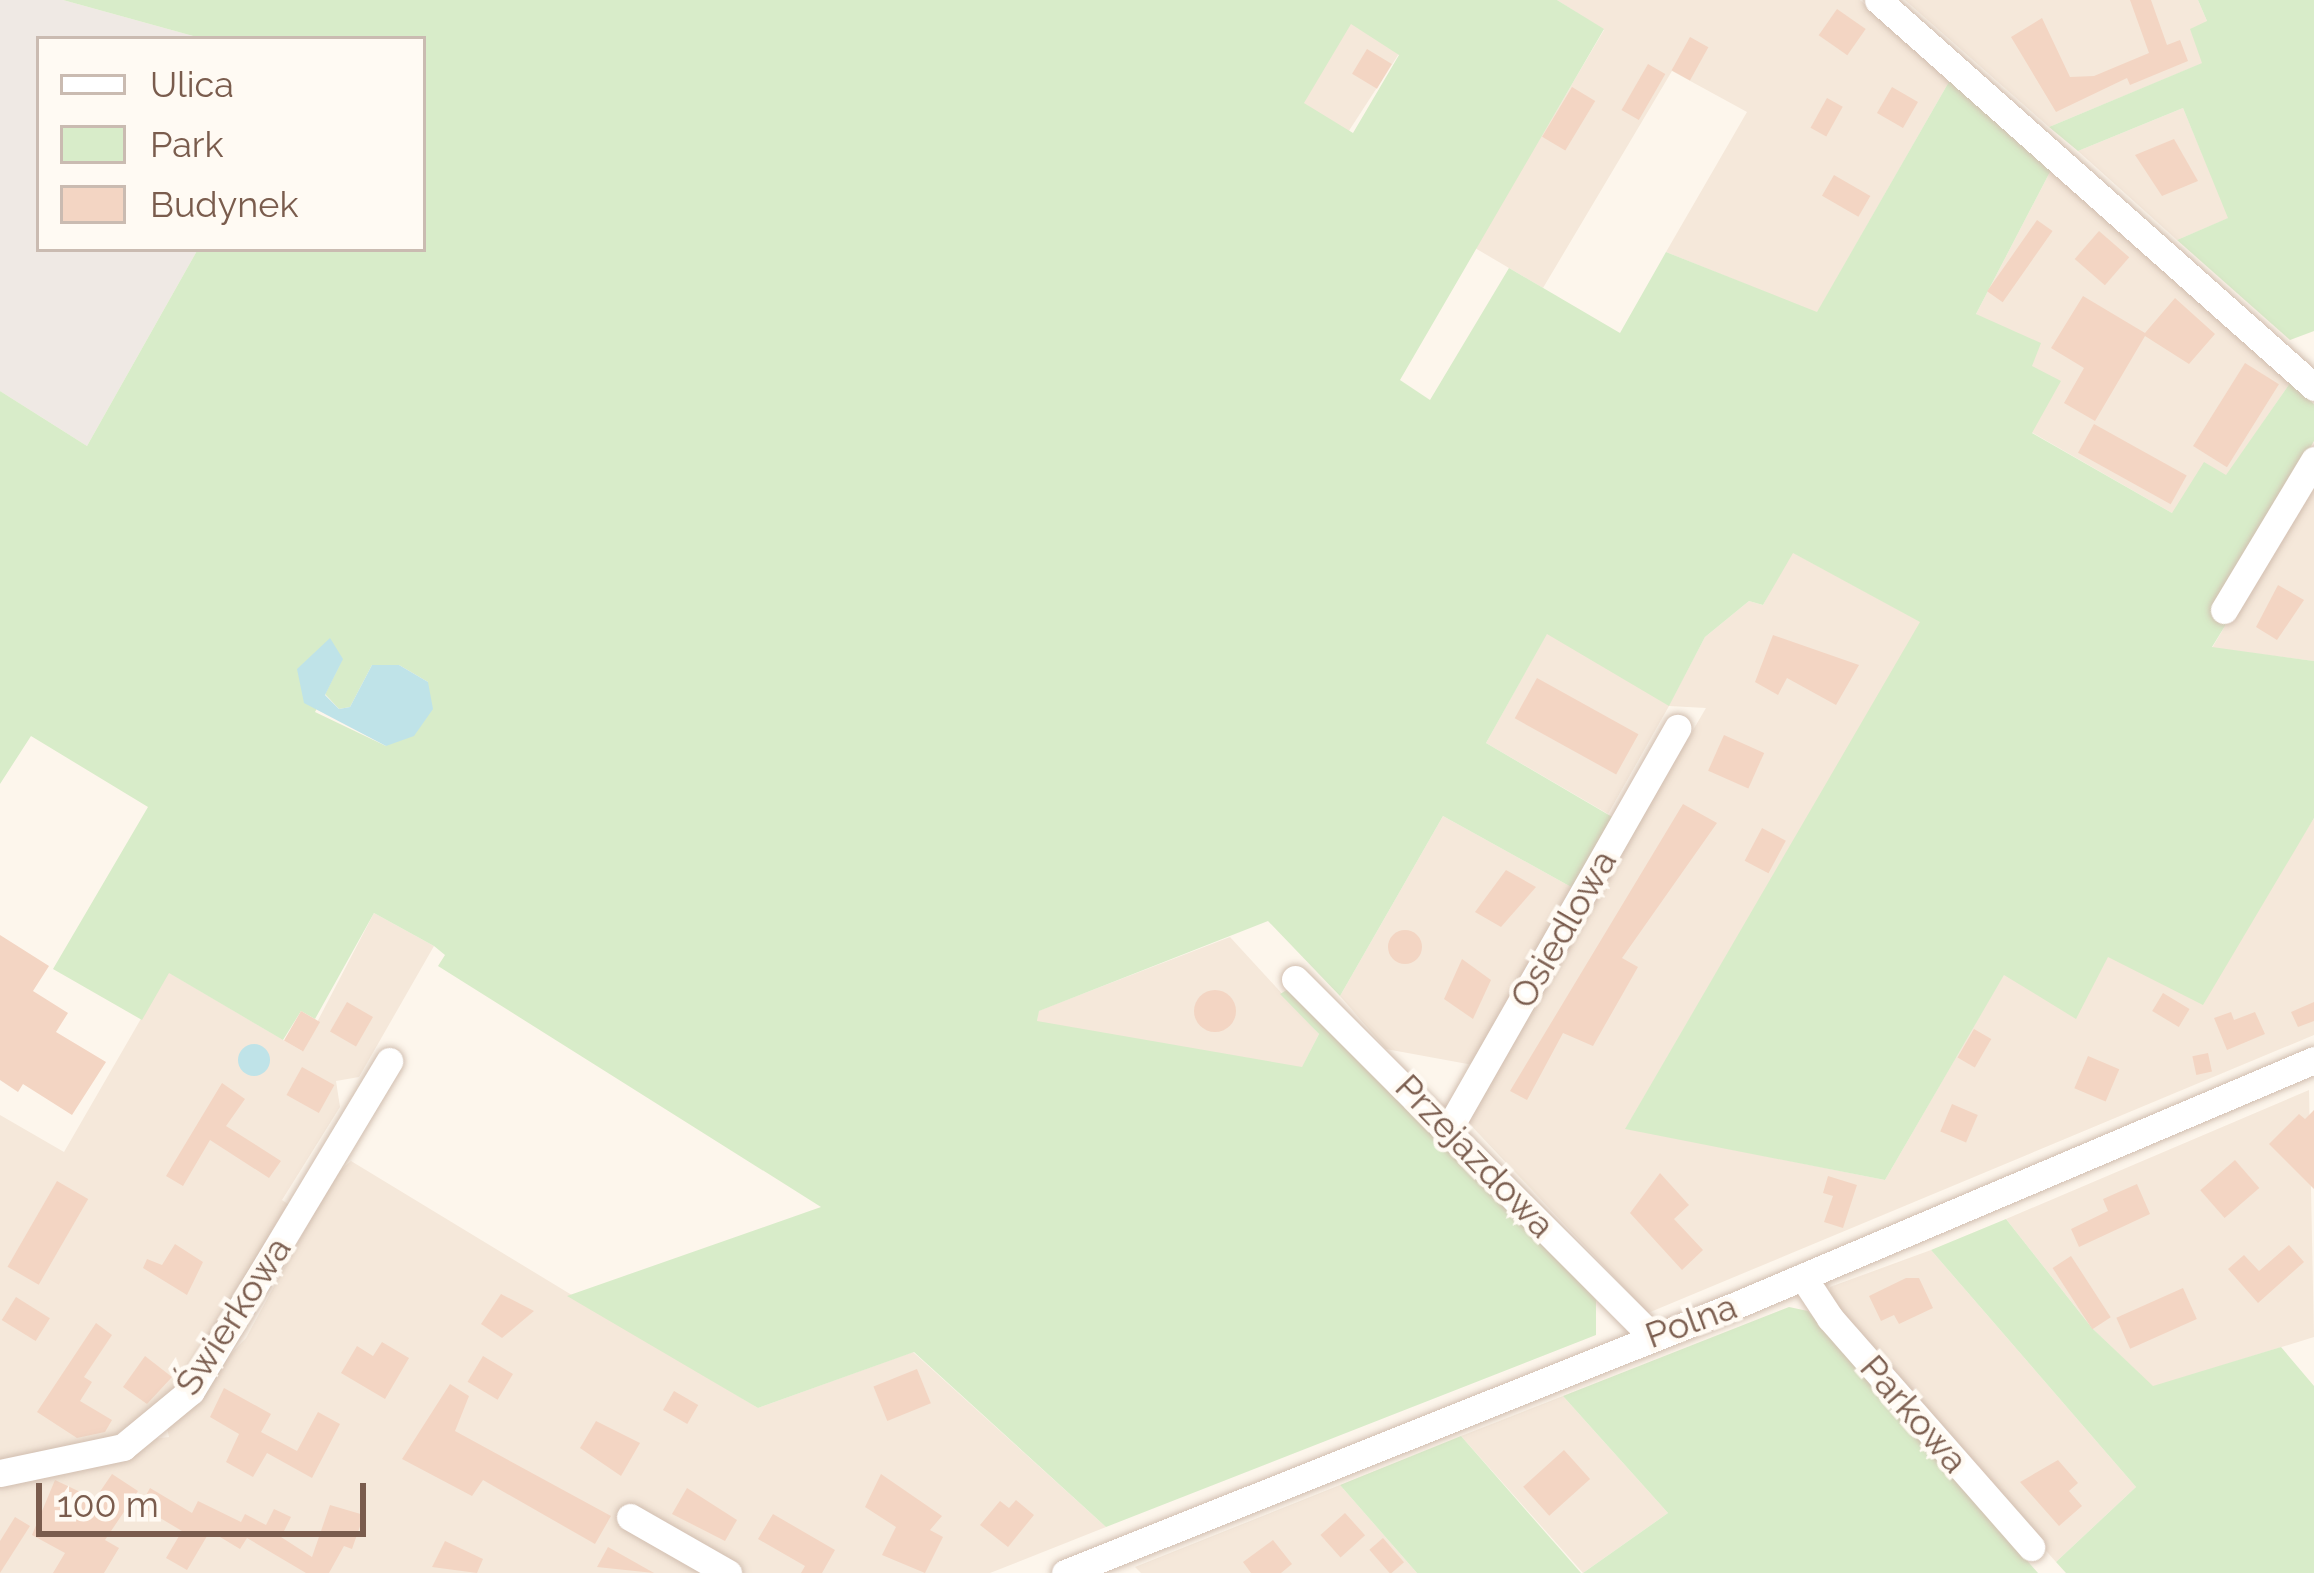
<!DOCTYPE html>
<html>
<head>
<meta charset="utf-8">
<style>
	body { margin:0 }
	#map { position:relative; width:2314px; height:1573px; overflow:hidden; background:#fdf6ec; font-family:Raleway,sans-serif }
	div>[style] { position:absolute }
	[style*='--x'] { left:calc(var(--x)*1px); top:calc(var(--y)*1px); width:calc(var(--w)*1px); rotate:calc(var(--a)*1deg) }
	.residential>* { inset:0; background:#f5e8da; transform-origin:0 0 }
	.industrial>* { inset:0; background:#efe9e4 }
	.green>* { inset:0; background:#d8ecc9 }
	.water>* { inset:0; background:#bfe3e8 }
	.round { border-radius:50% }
	.building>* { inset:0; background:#f3d5c3; transform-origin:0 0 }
	.roads { filter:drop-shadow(0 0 3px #d1beb0) drop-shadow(0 0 3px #d1beb0) }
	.minor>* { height:27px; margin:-13.5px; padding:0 13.5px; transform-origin:13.5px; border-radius:13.5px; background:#fff }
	span { translate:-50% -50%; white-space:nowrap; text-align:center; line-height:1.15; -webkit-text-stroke:9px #fffaf3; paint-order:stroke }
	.street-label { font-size:36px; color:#7a5c4d }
	.legend { position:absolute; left:36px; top:36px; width:390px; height:216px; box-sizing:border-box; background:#fffaf3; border:3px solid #cabbb1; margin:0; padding:15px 21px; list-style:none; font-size:36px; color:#7a5c4d }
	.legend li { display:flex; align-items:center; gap:24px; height:60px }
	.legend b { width:60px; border:3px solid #cabbb1 }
	.scale { position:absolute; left:36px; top:1483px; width:330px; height:54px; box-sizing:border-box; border:6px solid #7a5c4d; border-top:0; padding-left:15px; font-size:36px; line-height:42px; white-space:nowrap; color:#7a5c4d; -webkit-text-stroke:9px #fffaf3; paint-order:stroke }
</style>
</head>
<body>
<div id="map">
	<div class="residential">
		<i style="clip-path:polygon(1557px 0,1860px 0,1950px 80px,1817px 313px,1666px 252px,1747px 112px,1672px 71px,1543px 288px,1475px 248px,1604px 30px)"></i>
		<i style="clip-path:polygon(1905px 0,2198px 0,2207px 21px,2203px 63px,2049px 127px)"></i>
		<i style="left:1351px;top:23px;width:57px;height:93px;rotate:33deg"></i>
		<i style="clip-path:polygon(2183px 108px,2229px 218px,2177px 240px,2078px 151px)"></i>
		<i style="clip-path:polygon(2052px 168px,2290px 383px,2226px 476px,2172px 513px,2031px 432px,2032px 366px,1976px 314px)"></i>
		<i style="clip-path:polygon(2314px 471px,2314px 661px,2212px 648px,2228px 621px)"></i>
		<i style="clip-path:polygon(1792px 552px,1921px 622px,1626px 1128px,1885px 1180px,2004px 974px,2107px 957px,2274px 882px,2314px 818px,2314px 1035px,1648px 1313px,1465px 1119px,1706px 708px,1669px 706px,1608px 814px,1486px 743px,1547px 633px,1669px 705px,1705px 637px,1749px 601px,1763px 605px)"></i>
		<i style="clip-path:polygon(1443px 816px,1573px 888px,1473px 1065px,1386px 1049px,1340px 996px)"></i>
		<i style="clip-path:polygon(374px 913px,434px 946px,359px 1077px,336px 1081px,340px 1107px,282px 1200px,291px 1206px,179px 1390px,91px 1452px,0 1466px,0 1115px,64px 1152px,168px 972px,302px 1051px)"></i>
		<i style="clip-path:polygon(1230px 937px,1319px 1034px,1302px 1068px,1037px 1022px,1038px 1011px)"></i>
		<i style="clip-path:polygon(2309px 1090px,2314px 1337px,2153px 1387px,2092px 1328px,2006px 1219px)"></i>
		<i style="clip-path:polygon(351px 1161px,758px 1408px,913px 1352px,1106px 1527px,990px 1573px,0 1573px,0 1481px,88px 1469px,145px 1440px,169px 1437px,166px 1423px,246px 1338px,334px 1176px)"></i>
		<i style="clip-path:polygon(1931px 1250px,2136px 1487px,2056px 1562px,1829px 1306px,1830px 1287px)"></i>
		<i style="clip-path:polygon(1563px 1396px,1668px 1513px,1583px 1573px,1461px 1436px)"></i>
		<i style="clip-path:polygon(1340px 1485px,1417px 1573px,1141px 1573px,1135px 1567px)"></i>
	</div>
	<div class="industrial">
		<i style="clip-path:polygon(0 0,63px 0,204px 39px,39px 39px,39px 249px,198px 249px,87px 446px,0 391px)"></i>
	</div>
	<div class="green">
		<i style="clip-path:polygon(evenodd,63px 0,1557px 0,1604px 29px,1400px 380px,1430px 400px,1509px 268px,1620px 333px,1666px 252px,1817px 312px,1950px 80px,2052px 168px,1976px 314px,2041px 343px,2032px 366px,2061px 381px,2032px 433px,2172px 513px,2204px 462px,2226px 475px,2290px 383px,2314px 404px,2314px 441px,2216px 611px,2228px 621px,2212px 647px,2314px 661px,2314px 818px,2203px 1005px,2108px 957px,2076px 1019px,2004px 975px,1885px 1180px,1625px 1129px,1920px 622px,1793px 553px,1763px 605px,1749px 601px,1705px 637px,1669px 706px,1547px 634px,1486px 743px,1614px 818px,1573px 888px,1443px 816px,1340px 996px,1268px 921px,1039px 1011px,1037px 1021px,1302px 1067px,1319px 1034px,1280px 994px,1290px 988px,1395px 1083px,1596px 1300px,1596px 1335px,1106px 1527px,914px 1352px,758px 1408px,567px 1296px,821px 1207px,438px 966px,445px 955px,434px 946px,374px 913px,315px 1019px,301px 1011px,283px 1040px,169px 973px,142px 1020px,53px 969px,148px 807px,31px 736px,0 784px,0 391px,87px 446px,198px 249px,423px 249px,423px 39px,204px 39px,63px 0,1351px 24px,1399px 55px,1353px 133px,1304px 103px,1351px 24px,63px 0,343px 659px,325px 694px,339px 709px,350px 707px,372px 665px,399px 665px,428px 682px,386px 746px,315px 712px,343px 659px)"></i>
		<i style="clip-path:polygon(2198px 0,2314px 0,2314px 331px,2290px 340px,2177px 240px,2228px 218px,2183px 108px,2078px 151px,2049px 127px,2202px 63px,2190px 29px,2207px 21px)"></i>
		<i style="clip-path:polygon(2006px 1219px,2092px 1328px,2153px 1386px,2281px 1347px,2314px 1386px,2314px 1573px,2066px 1573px,2056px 1562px,2136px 1487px,1931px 1250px)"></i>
		<i style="clip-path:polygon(1789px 1307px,1808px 1311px,2038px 1573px,1583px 1573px,1668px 1513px,1563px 1396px)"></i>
		<i style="clip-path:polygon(1461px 1436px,1581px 1573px,1417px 1573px,1340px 1485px)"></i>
	</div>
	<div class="water">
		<i style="clip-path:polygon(330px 638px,343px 659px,325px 695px,339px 709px,350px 707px,372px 665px,399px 665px,428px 682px,433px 709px,414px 736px,386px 746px,304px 703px,297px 669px)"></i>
		<i class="round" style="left:238px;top:1044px;width:32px;height:32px"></i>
	</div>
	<div class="building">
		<i style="clip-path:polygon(2130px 0,2151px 0,2167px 45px,2180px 40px,2188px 61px,2130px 85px,2127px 78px,2056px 112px,2011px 37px,2042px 18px,2070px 77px,2094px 76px,2149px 53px)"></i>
		<i style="left:1837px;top:9px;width:35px;height:32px;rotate:35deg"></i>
		<i style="left:1690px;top:37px;width:21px;height:38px;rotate:29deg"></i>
		<i style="left:1367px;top:49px;width:29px;height:29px;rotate:31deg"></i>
		<i style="left:1648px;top:64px;width:20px;height:53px;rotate:30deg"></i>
		<i style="left:1572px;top:87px;width:27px;height:58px;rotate:31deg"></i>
		<i style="left:1892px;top:87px;width:30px;height:30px;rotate:30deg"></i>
		<i style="left:1827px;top:98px;width:18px;height:34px;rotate:29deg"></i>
		<i style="clip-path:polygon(2174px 139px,2198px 181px,2162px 196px,2135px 155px)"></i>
		<i style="left:1834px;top:175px;width:42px;height:24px;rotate:30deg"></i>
		<i style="left:2037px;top:220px;width:19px;height:87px;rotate:35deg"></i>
		<i style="left:2099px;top:231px;width:40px;height:37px;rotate:41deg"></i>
		<i style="clip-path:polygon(2083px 296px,2145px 333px,2175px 298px,2215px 334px,2189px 364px,2145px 336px,2095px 421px,2064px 403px,2084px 368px,2051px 348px)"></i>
		<i style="left:2245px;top:363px;width:40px;height:98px;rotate:32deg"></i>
		<i style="left:2094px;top:424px;width:106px;height:33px;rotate:29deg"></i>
		<i style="clip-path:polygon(2278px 585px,2304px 600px,2277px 640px,2256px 627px)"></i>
		<i style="clip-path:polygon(1773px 635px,1859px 665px,1836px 705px,1787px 678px,1778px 695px,1755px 682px)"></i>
		<i style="left:1537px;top:678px;width:116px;height:46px;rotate:29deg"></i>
		<i style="left:1724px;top:735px;width:44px;height:39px;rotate:24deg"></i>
		<i style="clip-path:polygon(1683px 804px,1717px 823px,1622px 958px,1638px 967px,1593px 1046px,1563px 1033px,1527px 1100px,1510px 1091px)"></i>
		<i style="left:1762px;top:828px;width:27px;height:37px;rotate:28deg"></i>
		<i style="clip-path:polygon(1506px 870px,1536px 887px,1501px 927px,1475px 912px)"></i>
		<i class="round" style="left:1388px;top:930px;width:34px;height:34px"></i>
		<i style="clip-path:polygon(0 935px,49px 966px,33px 991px,68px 1013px,56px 1032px,106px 1062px,72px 1115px,23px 1084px,18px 1092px,0 1080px)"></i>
		<i style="clip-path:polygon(1462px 959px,1491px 980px,1473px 1019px,1444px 999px)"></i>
		<i class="round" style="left:1194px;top:990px;width:42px;height:42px"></i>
		<i style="left:2163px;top:993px;width:31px;height:21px;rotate:31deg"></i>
		<i style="left:347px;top:1002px;width:30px;height:34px;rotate:30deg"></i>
		<i style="clip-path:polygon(2314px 1002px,2314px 1021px,2298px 1027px,2291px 1012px)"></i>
		<i style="left:301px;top:1011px;width:22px;height:34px;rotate:30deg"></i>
		<i style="clip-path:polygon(2231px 1012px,2234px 1020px,2255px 1012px,2265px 1034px,2227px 1050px,2214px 1018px)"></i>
		<i style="left:1974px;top:1029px;width:20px;height:33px;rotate:30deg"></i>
		<i style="left:2208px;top:1053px;width:19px;height:16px;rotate:78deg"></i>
		<i style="left:2088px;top:1056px;width:34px;height:35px;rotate:23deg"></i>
		<i style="left:302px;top:1067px;width:37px;height:32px;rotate:29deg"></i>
		<i style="clip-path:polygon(222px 1083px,245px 1099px,226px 1126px,281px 1161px,269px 1178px,210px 1140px,183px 1186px,166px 1176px)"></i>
		<i style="left:1952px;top:1104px;width:28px;height:30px;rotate:23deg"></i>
		<i style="clip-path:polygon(2314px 1110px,2314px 1189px,2269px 1144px,2299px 1114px,2305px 1119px)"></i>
		<i style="left:2235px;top:1160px;width:37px;height:46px;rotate:49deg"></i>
		<i style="clip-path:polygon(1660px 1173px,1689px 1205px,1674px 1219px,1703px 1250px,1682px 1270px,1630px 1213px)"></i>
		<i style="clip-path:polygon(1828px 1176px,1857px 1185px,1843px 1228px,1824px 1222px,1833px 1196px,1823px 1193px)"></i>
		<i style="left:57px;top:1181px;width:36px;height:99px;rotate:30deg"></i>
		<i style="clip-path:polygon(2137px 1184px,2150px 1214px,2079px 1247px,2071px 1229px,2108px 1211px,2103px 1199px)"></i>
		<i style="clip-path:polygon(175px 1244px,203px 1262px,187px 1295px,143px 1268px,147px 1259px,162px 1265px)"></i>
		<i style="clip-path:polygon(2289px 1245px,2304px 1262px,2258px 1303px,2228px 1269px,2244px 1255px,2259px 1271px)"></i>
		<i style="left:2071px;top:1256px;width:73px;height:22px;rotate:57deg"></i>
		<i style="clip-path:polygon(1906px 1278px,1919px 1278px,1933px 1308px,1899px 1324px,1894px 1315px,1881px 1321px,1869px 1296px)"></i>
		<i style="left:2183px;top:1288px;width:34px;height:73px;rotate:66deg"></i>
		<i style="clip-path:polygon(501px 1294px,534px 1311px,502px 1338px,481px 1324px)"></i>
		<i style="left:16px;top:1297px;width:40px;height:27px;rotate:32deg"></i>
		<i style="clip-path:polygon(96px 1323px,112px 1335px,84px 1377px,92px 1382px,80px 1401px,112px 1420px,105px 1432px,77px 1438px,37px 1412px)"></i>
		<i style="clip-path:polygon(382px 1342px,409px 1358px,385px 1399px,341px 1373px,357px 1346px,373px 1356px)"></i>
		<i style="clip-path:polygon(145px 1356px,172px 1377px,147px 1404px,123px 1387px)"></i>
		<i style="left:483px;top:1356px;width:35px;height:30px;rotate:31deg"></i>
		<i style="left:917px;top:1369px;width:37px;height:47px;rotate:68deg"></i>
		<i style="clip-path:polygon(450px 1384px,469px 1396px,455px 1431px,611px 1516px,595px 1544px,483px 1480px,472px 1496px,402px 1459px)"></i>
		<i style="clip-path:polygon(224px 1388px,271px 1414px,261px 1432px,297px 1451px,318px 1412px,340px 1424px,312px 1478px,267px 1453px,253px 1477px,226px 1462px,239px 1434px,210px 1417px)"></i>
		<i style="left:674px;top:1391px;width:28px;height:22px;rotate:30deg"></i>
		<i style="clip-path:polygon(596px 1421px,640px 1443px,621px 1476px,580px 1448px)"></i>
		<i style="left:1564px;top:1450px;width:39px;height:55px;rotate:48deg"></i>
		<i style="clip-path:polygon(2058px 1460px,2078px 1483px,2069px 1491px,2082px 1506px,2059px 1526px,2020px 1482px)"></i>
		<i style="clip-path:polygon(112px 1474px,138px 1491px,105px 1540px,119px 1548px,104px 1573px,53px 1573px,65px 1553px,32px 1535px,55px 1480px,95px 1499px)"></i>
		<i style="clip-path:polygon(881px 1474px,942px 1516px,930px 1530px,943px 1537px,925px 1573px,882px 1555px,896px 1527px,865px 1507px)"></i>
		<i style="clip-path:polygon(150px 1488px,192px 1513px,198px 1501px,241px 1522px,245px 1514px,266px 1525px,274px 1509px,291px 1517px,281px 1537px,312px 1557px,330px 1505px,364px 1515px,352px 1549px,344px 1546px,329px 1573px,306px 1573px,247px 1538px,240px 1549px,210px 1531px,187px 1570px,166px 1558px,182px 1531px,140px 1506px)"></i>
		<i style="clip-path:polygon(687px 1488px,737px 1520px,725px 1541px,672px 1514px)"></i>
		<i style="clip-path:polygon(1016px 1500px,1034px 1515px,1008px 1547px,980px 1525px,1000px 1501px,1009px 1508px)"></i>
		<i style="left:1345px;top:1513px;width:30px;height:33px;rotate:48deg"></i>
		<i style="clip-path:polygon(773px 1514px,835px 1550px,822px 1573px,801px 1573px,805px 1566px,758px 1539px)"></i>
		<i style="clip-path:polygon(15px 1517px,30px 1526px,0 1573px,0 1541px)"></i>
		<i style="left:1383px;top:1538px;width:32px;height:18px;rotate:49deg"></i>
		<i style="clip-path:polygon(1273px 1540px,1292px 1564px,1281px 1573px,1251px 1573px,1243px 1562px)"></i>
		<i style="clip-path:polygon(445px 1541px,483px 1559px,477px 1573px,432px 1567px)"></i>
		<i style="clip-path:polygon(608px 1547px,654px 1573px,597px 1567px)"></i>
	</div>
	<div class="roads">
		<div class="minor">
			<i style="--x:1878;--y:0;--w:583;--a:41.59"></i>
			<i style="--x:2224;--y:610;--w:175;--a:-59"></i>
			<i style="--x:1295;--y:979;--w:505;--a:45"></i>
			<i style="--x:1448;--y:1130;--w:463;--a:-60.3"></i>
			<i style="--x:1803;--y:1277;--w:49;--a:56.6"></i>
			<i style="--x:1830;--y:1318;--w:305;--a:48.7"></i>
			<i style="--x:0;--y:1473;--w:126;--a:-11.9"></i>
			<i style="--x:123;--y:1447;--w:88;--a:-39.5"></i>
			<i style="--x:191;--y:1391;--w:385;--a:-59"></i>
			<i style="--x:630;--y:1517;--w:113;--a:29.7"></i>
			<i style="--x:1065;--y:1573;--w:720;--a:-21.76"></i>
			<i style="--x:1734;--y:1306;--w:630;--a:-22.98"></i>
		</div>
	</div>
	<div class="street-label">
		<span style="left:1563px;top:929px;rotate:-60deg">Osiedlowa</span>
		<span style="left:1475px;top:1156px;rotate:46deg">Przejazdowa</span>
		<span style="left:233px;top:1316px;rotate:-57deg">Świerkowa</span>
		<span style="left:1691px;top:1321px;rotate:-20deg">Polna</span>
		<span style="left:1914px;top:1414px;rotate:49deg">Parkowa</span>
	</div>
	<ul class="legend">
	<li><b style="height:15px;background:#fff"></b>Ulica</li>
	<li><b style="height:33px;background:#d8ecc9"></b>Park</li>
	<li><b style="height:33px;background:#f3d5c3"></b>Budynek</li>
	</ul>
	<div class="scale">100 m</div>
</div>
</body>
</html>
